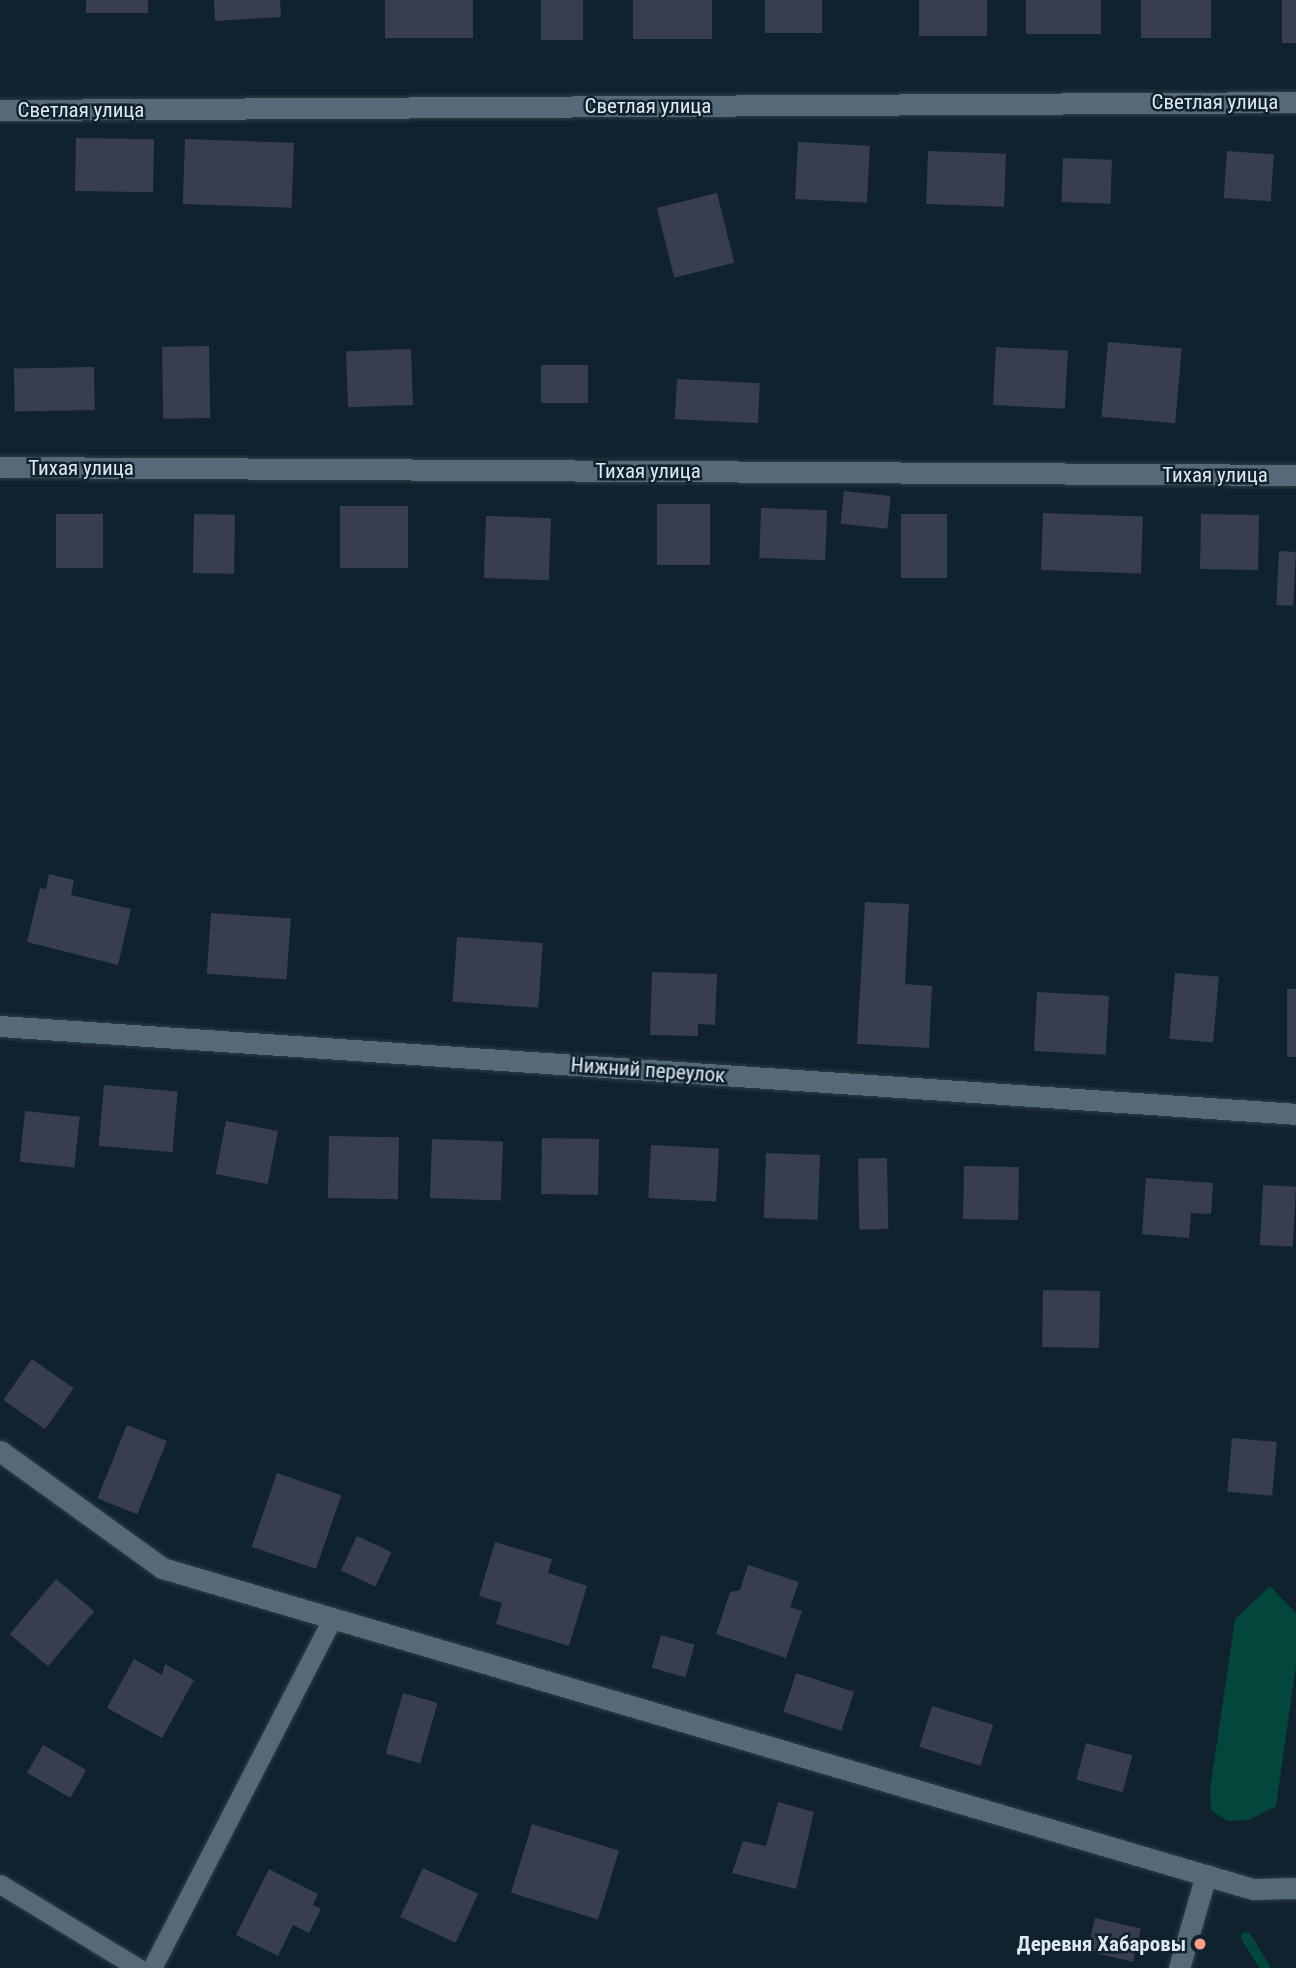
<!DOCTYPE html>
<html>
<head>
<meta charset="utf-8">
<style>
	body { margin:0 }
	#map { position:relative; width:1296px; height:1968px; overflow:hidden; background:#10222e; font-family:"Roboto Condensed",sans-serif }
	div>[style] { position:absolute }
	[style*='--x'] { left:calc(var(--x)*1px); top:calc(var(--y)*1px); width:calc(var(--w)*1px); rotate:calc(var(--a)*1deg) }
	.water>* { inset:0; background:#03463c }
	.stream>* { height:10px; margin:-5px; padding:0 5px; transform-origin:5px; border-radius:5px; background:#03463c }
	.building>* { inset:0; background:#383d50; transform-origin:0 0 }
	.roads { filter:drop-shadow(0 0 2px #313c46) drop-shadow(0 0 2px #313c46) }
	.lane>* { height:19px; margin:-9.5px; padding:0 9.5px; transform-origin:9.5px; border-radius:9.5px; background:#566978 }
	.street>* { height:21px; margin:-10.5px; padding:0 10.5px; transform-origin:10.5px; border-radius:10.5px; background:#566978 }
	.secondary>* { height:21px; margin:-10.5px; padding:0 10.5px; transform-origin:10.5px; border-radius:10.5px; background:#566978 }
	.dots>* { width:19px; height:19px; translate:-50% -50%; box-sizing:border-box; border:4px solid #10222e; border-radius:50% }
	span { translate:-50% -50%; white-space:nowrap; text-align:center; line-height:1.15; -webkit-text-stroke:5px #10222e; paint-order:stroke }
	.street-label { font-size:21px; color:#dee9f1 }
	.poi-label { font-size:21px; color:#dee9f1; font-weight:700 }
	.right { translate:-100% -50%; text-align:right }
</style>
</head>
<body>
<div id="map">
	<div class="water">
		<i style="clip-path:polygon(1270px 1586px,1296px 1613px,1296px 1666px,1276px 1806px,1249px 1820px,1227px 1821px,1211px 1810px,1210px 1790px,1235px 1619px)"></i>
	</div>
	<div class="stream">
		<i style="--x:1246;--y:1937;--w:36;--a:58"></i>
	</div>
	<div class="building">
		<i style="left:86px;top:0;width:62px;height:13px"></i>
		<i style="clip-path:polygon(214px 0,280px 0,281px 17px,215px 21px)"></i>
		<i style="left:385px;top:0;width:88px;height:38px"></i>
		<i style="left:541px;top:0;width:42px;height:40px"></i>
		<i style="left:633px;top:0;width:79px;height:39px"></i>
		<i style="left:765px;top:0;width:57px;height:33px"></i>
		<i style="left:919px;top:0;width:68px;height:36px"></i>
		<i style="left:1026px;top:0;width:75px;height:34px"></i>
		<i style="left:1141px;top:0;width:70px;height:38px"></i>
		<i style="left:1282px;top:0;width:14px;height:43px"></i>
		<i style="left:76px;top:138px;width:78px;height:53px;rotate:1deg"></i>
		<i style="left:185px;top:139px;width:109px;height:65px;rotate:2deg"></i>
		<i style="left:798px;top:142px;width:72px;height:57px;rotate:3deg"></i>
		<i style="left:928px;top:151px;width:78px;height:53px;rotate:2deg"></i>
		<i style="left:1227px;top:151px;width:47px;height:47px;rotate:4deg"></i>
		<i style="left:1063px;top:158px;width:49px;height:44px;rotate:2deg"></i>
		<i style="left:717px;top:193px;width:72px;height:62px;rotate:76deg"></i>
		<i style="left:1108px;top:342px;width:74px;height:75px;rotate:5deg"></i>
		<i style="left:209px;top:346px;width:72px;height:47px;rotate:89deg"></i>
		<i style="left:996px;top:347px;width:72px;height:58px;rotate:3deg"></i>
		<i style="left:411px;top:349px;width:56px;height:65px;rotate:88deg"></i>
		<i style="left:588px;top:365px;width:38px;height:47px;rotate:90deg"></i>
		<i style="left:94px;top:367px;width:43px;height:80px;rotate:89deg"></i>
		<i style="left:677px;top:379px;width:83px;height:40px;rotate:3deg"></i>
		<i style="left:844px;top:491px;width:47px;height:33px;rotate:6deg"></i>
		<i style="left:657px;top:504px;width:53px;height:61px"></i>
		<i style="left:340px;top:506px;width:68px;height:62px"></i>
		<i style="left:761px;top:508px;width:66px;height:50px;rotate:2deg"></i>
		<i style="left:1043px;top:513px;width:100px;height:57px;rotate:2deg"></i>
		<i style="left:103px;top:514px;width:54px;height:47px;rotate:90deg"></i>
		<i style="left:194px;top:514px;width:41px;height:59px;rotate:1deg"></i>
		<i style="left:901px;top:514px;width:46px;height:64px"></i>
		<i style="left:1201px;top:514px;width:58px;height:55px;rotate:1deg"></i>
		<i style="left:486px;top:516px;width:65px;height:62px;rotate:2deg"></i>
		<i style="left:1279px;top:551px;width:17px;height:54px;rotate:3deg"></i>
		<i style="clip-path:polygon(49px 874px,74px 880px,71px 895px,131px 909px,118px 965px,27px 942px,40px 888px,46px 889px)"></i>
		<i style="clip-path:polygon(865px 902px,909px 904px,905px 984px,932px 986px,929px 1048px,857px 1044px)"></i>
		<i style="left:211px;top:913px;width:80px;height:61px;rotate:4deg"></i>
		<i style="left:457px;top:937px;width:86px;height:65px;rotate:4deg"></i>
		<i style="clip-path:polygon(652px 972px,717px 974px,715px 1025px,698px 1024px,698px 1036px,650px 1035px)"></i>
		<i style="left:1175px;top:973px;width:44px;height:66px;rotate:5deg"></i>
		<i style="left:1287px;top:989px;width:9px;height:68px"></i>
		<i style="left:1037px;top:992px;width:72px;height:59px;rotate:3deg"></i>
		<i style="left:104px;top:1085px;width:74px;height:61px;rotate:5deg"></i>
		<i style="left:25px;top:1111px;width:55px;height:51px;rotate:6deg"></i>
		<i style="left:226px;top:1121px;width:53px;height:54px;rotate:11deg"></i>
		<i style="left:329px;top:1136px;width:70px;height:62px;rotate:1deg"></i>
		<i style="left:542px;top:1138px;width:57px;height:56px;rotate:1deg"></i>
		<i style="left:432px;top:1139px;width:71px;height:59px;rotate:2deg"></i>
		<i style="left:651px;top:1145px;width:68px;height:53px;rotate:3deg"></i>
		<i style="left:766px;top:1153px;width:54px;height:65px;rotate:2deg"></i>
		<i style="left:887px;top:1158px;width:71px;height:29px;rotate:89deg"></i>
		<i style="left:964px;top:1166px;width:55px;height:53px;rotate:1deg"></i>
		<i style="clip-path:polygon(1146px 1178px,1213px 1183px,1211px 1214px,1191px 1213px,1189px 1238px,1142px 1234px)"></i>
		<i style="left:1263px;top:1185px;width:33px;height:60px;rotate:3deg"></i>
		<i style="left:1043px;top:1290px;width:57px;height:57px;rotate:1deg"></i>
		<i style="left:32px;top:1359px;width:51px;height:50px;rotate:35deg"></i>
		<i style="left:127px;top:1425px;width:43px;height:79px;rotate:22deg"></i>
		<i style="left:1232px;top:1438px;width:45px;height:54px;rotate:5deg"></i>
		<i style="left:277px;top:1473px;width:68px;height:78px;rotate:19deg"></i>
		<i style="left:357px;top:1536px;width:38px;height:38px;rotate:25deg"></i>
		<i style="clip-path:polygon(495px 1542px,552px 1559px,548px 1573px,587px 1586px,569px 1646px,496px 1624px,502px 1603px,479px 1596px)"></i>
		<i style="clip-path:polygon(748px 1565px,799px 1582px,790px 1607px,802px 1611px,786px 1658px,716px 1634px,730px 1592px,740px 1590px)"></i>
		<i style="left:56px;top:1579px;width:50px;height:72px;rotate:40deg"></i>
		<i style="left:661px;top:1635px;width:35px;height:34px;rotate:16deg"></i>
		<i style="clip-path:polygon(134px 1659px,162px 1675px,165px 1664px,194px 1680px,162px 1738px,107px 1708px)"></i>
		<i style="left:796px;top:1673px;width:61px;height:41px;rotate:18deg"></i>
		<i style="left:403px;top:1693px;width:36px;height:63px;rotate:16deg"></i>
		<i style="left:932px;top:1706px;width:64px;height:43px;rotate:17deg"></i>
		<i style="left:1086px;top:1743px;width:48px;height:38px;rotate:15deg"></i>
		<i style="left:43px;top:1745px;width:50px;height:32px;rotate:30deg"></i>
		<i style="clip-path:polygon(778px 1802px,814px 1812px,796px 1889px,732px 1873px,743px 1841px,766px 1846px)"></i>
		<i style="left:532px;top:1824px;width:91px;height:72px;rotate:17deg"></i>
		<i style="left:423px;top:1868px;width:61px;height:54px;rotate:25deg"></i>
		<i style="clip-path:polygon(269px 1869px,318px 1894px,313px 1905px,321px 1909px,309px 1933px,293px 1925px,278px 1956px,236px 1935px)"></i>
		<i style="left:1095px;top:1918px;width:47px;height:34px;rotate:13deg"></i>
	</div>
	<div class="roads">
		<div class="lane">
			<i style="--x:0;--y:1884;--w:162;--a:31.3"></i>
			<i style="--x:152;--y:1968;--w:392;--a:-62.7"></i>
		</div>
		<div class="street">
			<i style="--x:0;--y:110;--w:1296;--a:-0.35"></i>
			<i style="--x:0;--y:467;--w:1296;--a:0.35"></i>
			<i style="--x:0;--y:1026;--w:1299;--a:3.88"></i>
			<i style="--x:1179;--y:1968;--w:97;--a:-73.8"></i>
		</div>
		<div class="secondary">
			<i style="--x:0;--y:1451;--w:200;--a:35.8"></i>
			<i style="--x:162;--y:1568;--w:1137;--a:16.4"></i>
			<i style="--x:1253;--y:1889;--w:43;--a:-1.3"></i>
		</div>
	</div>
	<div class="dots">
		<i style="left:1200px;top:1944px;background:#f49e8a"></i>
	</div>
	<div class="street-label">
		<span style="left:1215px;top:102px">Светлая улица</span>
		<span style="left:648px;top:106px">Светлая улица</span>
		<span style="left:81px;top:110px">Светлая улица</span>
		<span style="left:81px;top:468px">Тихая улица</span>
		<span style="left:648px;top:471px">Тихая улица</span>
		<span style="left:1215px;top:475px">Тихая улица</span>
		<span style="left:648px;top:1070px;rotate:4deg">Нижний переулок</span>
	</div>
	<div class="poi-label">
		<span class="right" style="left:1186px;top:1944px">Деревня Хабаровы</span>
	</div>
</div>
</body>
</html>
